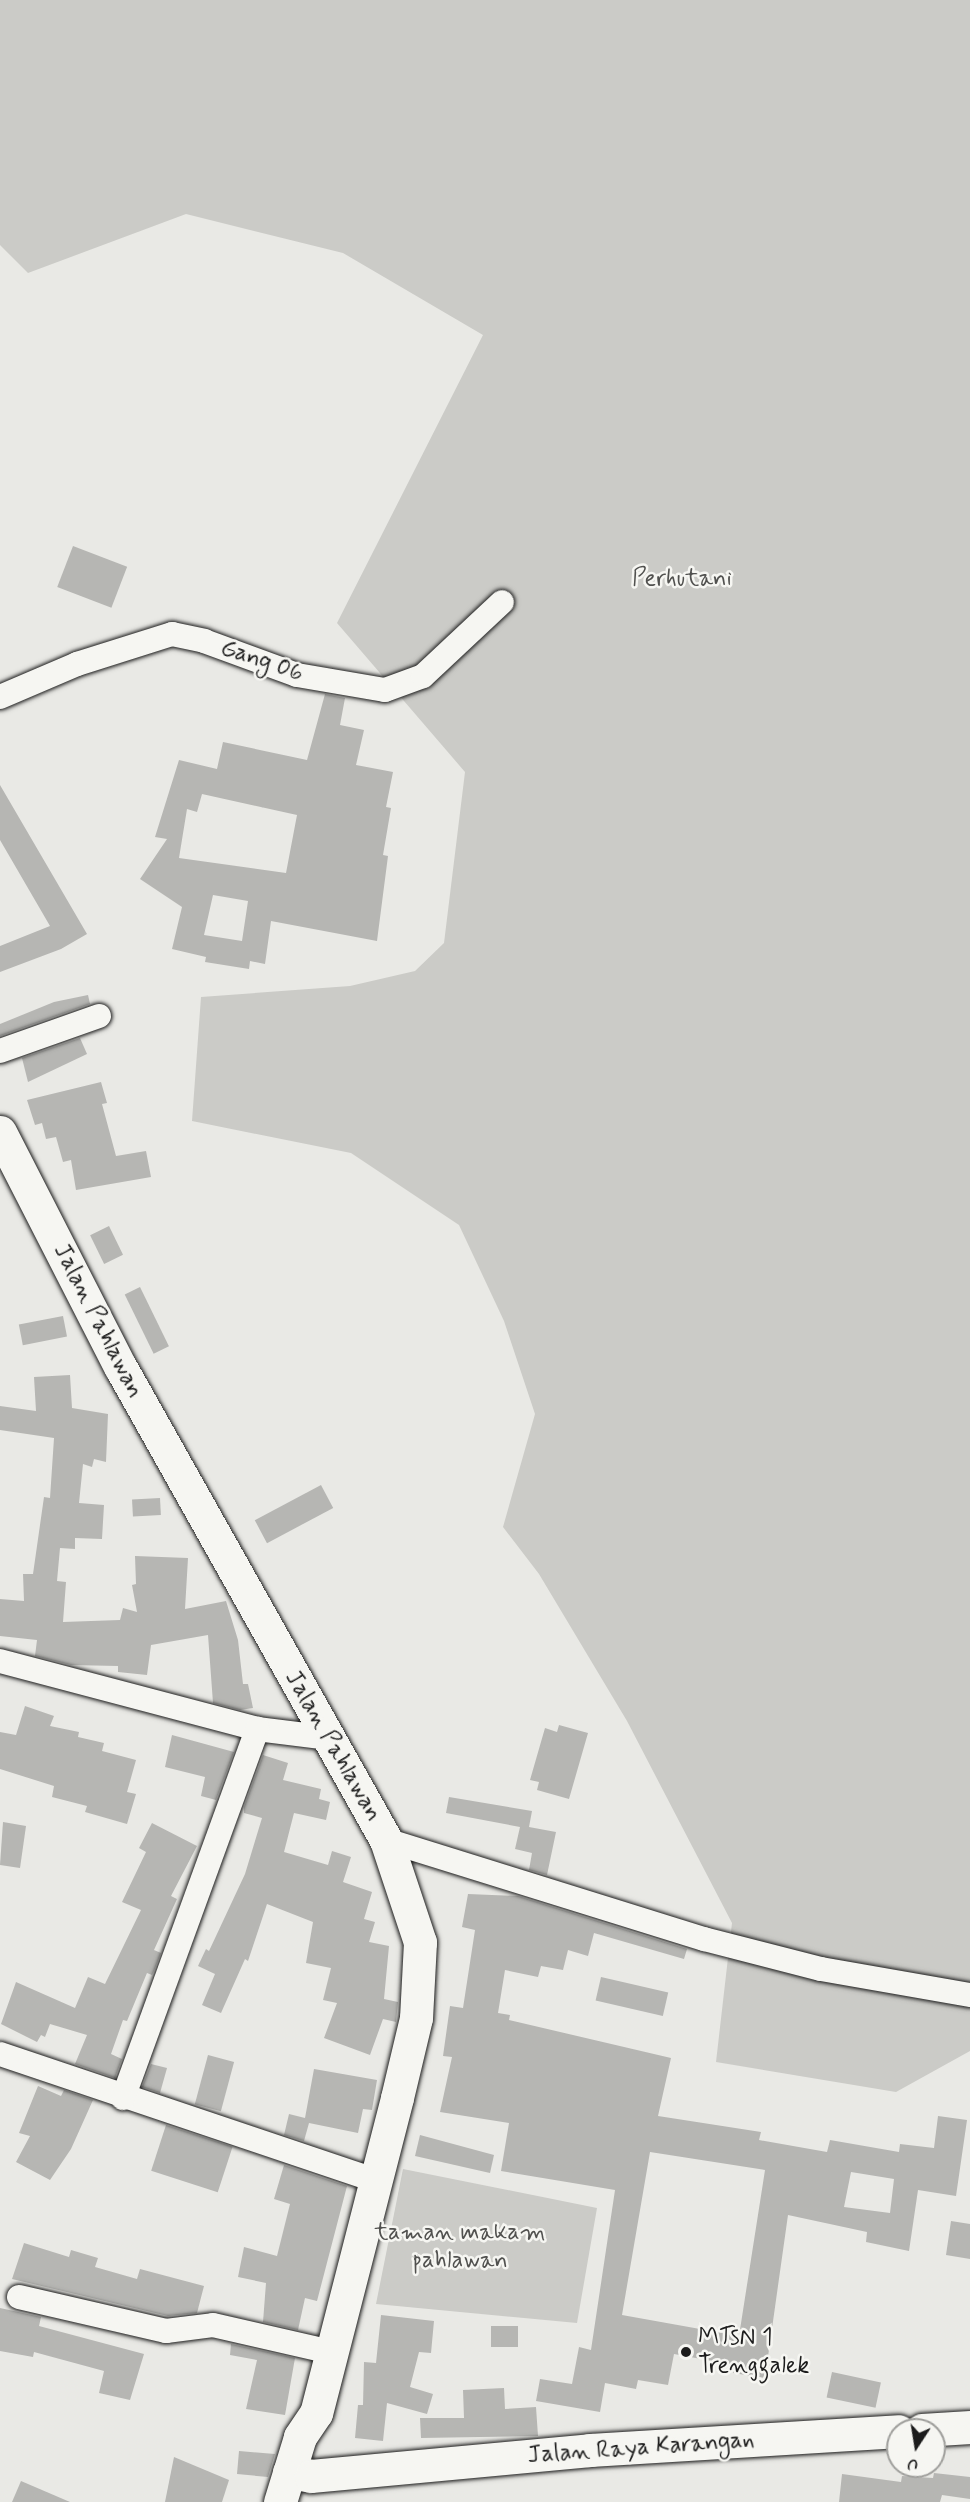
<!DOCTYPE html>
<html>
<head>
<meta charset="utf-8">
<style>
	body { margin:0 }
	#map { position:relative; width:970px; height:2502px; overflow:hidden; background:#e9e9e5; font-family:Mynerve,sans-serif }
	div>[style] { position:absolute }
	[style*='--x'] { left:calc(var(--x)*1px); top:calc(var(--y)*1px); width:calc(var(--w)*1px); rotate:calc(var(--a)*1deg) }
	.green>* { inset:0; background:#cbcbc7 }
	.building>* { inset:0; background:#b6b6b3; transform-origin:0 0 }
	.roads { filter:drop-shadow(0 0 2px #1c1c1c) drop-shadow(0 0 2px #1c1c1c) }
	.minor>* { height:24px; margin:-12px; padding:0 12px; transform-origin:12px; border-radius:12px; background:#f6f6f2 }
	.trunk>* { height:33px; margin:-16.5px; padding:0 16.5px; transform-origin:16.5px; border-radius:16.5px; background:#f6f6f2 }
	.dots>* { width:16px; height:16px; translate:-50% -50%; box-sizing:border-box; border:3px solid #f6f6f2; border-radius:50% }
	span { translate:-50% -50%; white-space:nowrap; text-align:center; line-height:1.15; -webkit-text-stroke:5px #f6f6f2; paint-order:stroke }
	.park-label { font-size:24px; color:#51514f }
	.street-label { font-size:24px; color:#1c1c1c }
	.poi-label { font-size:24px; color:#1c1c1c }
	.left { translate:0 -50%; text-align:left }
	.north { position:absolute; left:886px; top:2418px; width:60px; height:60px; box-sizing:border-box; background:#f6f6f2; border:2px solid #9f9f9c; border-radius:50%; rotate:192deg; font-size:16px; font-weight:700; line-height:24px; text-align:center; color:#1c1c1c }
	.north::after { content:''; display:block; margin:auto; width:21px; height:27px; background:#1c1c1c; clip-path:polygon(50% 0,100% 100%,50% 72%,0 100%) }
</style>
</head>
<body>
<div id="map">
	<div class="green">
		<i style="clip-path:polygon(0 0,970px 0,970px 2051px,896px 2092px,716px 2062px,732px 1923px,627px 1721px,539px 1574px,503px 1527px,535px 1414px,504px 1321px,459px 1225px,351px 1153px,192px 1121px,201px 997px,350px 986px,415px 971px,444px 943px,465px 772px,337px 623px,483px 335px,343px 253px,186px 214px,28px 273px,0 245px)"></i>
		<i style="clip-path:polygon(403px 2169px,597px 2208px,577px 2323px,376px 2304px)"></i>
	</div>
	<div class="building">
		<i style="left:73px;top:546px;width:58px;height:44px;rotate:21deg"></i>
		<i style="clip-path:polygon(evenodd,325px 694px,345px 698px,340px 725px,364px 730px,356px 765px,393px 772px,386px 807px,391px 808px,383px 855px,388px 856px,377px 941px,271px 921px,265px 964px,250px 961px,249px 969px,205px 962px,206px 957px,172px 949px,182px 907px,140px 879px,167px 839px,155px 837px,179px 760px,217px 769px,223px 742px,307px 760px,325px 694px,202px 794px,297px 815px,286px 873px,179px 858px,187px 809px,197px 812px,202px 794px,325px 694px,213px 895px,248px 901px,242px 941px,204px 935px,213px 895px)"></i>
		<i style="clip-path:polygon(0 785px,87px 934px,61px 949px,0 972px,0 946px,50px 926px,0 840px)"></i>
		<i style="clip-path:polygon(88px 995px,90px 1004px,0 1036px,0 1024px,54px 1002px)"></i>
		<i style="clip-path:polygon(80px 1038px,87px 1054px,28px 1082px,22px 1058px)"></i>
		<i style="clip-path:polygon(101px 1082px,107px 1103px,102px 1104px,116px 1156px,146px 1151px,151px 1177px,76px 1190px,71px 1160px,63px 1162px,56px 1137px,46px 1139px,42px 1123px,35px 1125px,27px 1100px)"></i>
		<i style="left:109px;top:1226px;width:32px;height:21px;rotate:64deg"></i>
		<i style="left:140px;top:1287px;width:66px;height:17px;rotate:64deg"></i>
		<i style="left:63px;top:1316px;width:21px;height:45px;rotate:79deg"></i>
		<i style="clip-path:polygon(70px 1375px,72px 1408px,108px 1414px,106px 1462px,94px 1459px,92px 1467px,83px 1464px,79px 1503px,104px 1505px,102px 1539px,75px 1538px,75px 1549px,60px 1548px,57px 1581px,66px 1582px,63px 1622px,120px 1620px,123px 1608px,137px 1612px,132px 1585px,136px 1584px,135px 1556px,188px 1558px,185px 1609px,226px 1601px,238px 1640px,243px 1684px,248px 1684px,253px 1708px,240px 1710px,213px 1703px,208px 1635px,151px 1645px,147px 1675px,118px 1672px,118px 1666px,71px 1665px,35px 1656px,37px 1640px,0 1636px,0 1599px,24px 1601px,23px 1574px,33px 1574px,44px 1497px,50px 1498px,54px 1438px,0 1430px,0 1406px,36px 1411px,34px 1377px)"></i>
		<i style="left:321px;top:1485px;width:26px;height:75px;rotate:62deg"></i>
		<i style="left:160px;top:1498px;width:17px;height:28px;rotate:87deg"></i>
		<i style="clip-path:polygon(25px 1706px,54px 1716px,50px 1726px,79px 1732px,78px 1737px,104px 1743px,102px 1751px,136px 1760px,127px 1792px,136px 1794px,127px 1824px,85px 1812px,87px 1806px,52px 1797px,54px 1786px,0 1769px,0 1732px,16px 1735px)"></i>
		<i style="clip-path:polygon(559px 1725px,588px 1733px,569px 1799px,537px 1790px,539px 1782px,530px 1780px,545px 1728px,557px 1732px)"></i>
		<i style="clip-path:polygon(172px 1735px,234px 1752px,216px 1800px,201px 1796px,205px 1777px,165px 1767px)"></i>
		<i style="clip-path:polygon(263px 1755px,288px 1763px,283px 1780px,321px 1789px,319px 1799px,330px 1802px,326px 1820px,294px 1813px,284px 1852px,328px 1865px,332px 1851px,351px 1857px,343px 1882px,372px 1892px,364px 1919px,375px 1922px,369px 1942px,389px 1946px,384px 1999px,398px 2002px,396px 2022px,383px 2019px,370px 2055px,324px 2038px,337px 2003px,323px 2000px,331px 1968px,306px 1963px,313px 1922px,267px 1904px,248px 1961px,245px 1959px,221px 2013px,202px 2005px,215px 1974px,198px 1966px,206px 1949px,209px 1951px,245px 1874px,262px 1818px,244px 1813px,244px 1807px)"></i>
		<i style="clip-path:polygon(449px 1797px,532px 1811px,529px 1827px,556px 1832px,547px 1875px,529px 1870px,532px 1853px,515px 1849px,520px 1827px,446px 1813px)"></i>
		<i style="clip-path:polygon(3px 1822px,26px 1826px,20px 1868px,0 1865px)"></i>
		<i style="clip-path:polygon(152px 1823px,197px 1846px,171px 1896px,177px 1899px,154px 1950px,161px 1953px,154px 1971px,152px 1975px,147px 1973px,127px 2021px,123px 2020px,111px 2054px,122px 2059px,115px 2078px,75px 2064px,87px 2035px,50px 2024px,45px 2037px,41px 2035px,37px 2042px,1px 2024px,16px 1982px,75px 2008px,88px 1977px,105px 1984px,141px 1910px,122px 1902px,146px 1852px,139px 1848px)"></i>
		<i style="clip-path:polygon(evenodd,468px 1894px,518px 1896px,687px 1949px,684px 1959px,594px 1933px,588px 1956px,568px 1950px,563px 1970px,541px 1966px,538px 1977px,505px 1970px,498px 2013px,510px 2015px,509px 2020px,671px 2058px,658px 2116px,761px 2132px,759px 2140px,827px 2152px,830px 2140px,899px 2152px,900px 2144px,934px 2148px,938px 2116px,967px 2120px,956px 2196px,918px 2190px,909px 2251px,866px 2242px,867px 2232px,788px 2215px,765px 2378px,733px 2373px,734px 2365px,674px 2354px,668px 2385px,638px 2380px,636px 2389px,605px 2383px,600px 2412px,536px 2401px,540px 2379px,572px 2384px,579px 2347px,591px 2350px,615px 2190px,501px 2171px,509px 2123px,440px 2112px,452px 2057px,443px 2056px,450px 2006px,463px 2008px,475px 1930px,462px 1927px,468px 1894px,650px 2152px,765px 2170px,739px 2336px,622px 2315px,650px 2152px,468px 1894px,851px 2172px,894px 2179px,890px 2213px,844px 2207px,851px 2172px)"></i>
		<i style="left:601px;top:1977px;width:69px;height:24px;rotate:13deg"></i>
		<i style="left:208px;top:2055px;width:27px;height:51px;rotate:15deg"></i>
		<i style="clip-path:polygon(151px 2064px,167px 2068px,160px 2093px,142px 2087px)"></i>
		<i style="clip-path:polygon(314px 2069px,377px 2080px,372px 2110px,363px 2109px,358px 2133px,309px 2123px,304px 2141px,284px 2135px,289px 2114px,305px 2118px)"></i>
		<i style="clip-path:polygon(38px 2086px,61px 2096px,64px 2090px,93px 2100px,71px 2149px,50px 2180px,16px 2162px,30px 2136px,19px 2133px)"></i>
		<i style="left:166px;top:2125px;width:70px;height:48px;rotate:18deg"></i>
		<i style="clip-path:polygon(420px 2135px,494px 2155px,490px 2173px,415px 2156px)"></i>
		<i style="clip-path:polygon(284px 2165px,347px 2186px,317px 2301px,305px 2298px,298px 2330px,263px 2322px,266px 2283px,238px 2277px,244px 2247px,277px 2256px,290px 2204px,274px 2199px)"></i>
		<i style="clip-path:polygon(951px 2221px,970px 2224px,970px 2259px,946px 2255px)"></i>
		<i style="clip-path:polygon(24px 2243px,69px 2257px,71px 2250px,98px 2258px,95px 2267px,137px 2279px,140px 2269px,204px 2286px,197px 2313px,168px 2316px,12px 2279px)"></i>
		<i style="clip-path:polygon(0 2308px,41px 2317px,39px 2326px,144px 2354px,130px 2400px,99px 2393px,104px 2371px,34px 2352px,33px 2357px,0 2351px)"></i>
		<i style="clip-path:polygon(381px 2315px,434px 2321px,431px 2353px,419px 2352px,410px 2387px,433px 2394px,427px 2414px,387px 2403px,383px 2441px,355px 2438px,358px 2405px,363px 2405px,364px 2362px,376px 2363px)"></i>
		<i style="left:491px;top:2326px;width:27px;height:21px"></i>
		<i style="clip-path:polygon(231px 2344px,295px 2358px,285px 2415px,246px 2409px,257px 2360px,230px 2355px)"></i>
		<i style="left:832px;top:2372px;width:50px;height:26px;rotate:12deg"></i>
		<i style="clip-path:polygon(504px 2388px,505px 2409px,536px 2407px,538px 2436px,421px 2438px,420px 2418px,464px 2418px,463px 2390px)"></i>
		<i style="clip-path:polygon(239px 2451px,275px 2454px,268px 2477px,237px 2474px)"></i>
		<i style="clip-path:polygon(174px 2457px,229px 2480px,222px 2502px,165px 2502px)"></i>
		<i style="clip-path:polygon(934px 2473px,970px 2477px,970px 2499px,942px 2495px,940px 2502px,839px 2502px,842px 2474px,901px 2482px,902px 2476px,933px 2478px)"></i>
		<i style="clip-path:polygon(21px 2481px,70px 2502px,12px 2502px)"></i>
	</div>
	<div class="roads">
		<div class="minor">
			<i style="--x:0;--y:697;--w:84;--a:-23.2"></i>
			<i style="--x:77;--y:664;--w:100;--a:-17.5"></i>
			<i style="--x:172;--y:634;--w:33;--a:12"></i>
			<i style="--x:204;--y:641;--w:99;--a:20.1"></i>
			<i style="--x:297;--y:675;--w:89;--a:9.7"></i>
			<i style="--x:385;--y:690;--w:40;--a:-20.2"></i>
			<i style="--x:423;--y:676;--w:108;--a:-43.1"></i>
			<i style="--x:0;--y:1051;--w:105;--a:-19.5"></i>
			<i style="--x:0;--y:1661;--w:266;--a:14.8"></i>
			<i style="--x:257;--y:1729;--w:73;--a:7.1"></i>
			<i style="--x:386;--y:1840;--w:333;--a:17.3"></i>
			<i style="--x:704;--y:1939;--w:121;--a:14.4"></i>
			<i style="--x:821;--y:1969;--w:151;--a:9.9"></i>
			<i style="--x:0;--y:2054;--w:395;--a:18.6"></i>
			<i style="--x:123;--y:2098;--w:393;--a:-70"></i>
			<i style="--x:19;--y:2297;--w:151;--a:13"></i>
			<i style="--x:166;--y:2331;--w:47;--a:-7.3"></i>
			<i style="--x:213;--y:2325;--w:121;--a:12.9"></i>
		</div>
		<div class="trunk">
			<i style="--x:0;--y:1132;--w:265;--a:62.9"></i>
			<i style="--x:121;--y:1368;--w:541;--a:60.69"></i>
			<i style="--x:386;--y:1840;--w:108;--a:71.6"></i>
			<i style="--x:420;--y:1942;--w:76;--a:93"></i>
			<i style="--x:416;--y:2018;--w:82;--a:103.4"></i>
			<i style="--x:397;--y:2098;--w:325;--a:104.4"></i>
			<i style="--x:316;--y:2413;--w:29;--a:124"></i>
			<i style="--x:300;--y:2437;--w:68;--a:107.1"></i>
			<i style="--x:922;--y:2430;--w:48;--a:-3.6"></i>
			<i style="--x:289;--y:2472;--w:22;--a:10"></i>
			<i style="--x:311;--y:2476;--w:280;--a:-5.3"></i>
			<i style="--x:590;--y:2450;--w:309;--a:-3.5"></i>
		</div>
	</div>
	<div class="dots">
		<i style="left:686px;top:2352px;background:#1c1c1c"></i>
	</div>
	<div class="park-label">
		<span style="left:682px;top:579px">Perhutani</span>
		<span style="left:460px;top:2247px">taman makam<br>pahlawan</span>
	</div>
	<div class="street-label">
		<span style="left:262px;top:661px;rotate:19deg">Gang 06</span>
		<span style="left:98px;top:1321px;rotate:63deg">Jalan Pahlawan</span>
		<span style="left:333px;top:1746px;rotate:60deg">Jalan Pahlawan</span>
		<span style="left:641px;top:2448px;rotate:-4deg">Jalan Raya Karangan</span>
	</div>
	<div class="poi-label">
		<span class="left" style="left:698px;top:2352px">MTsN 1<br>Trenggalek</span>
	</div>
	<div class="north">U</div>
</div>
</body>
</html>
